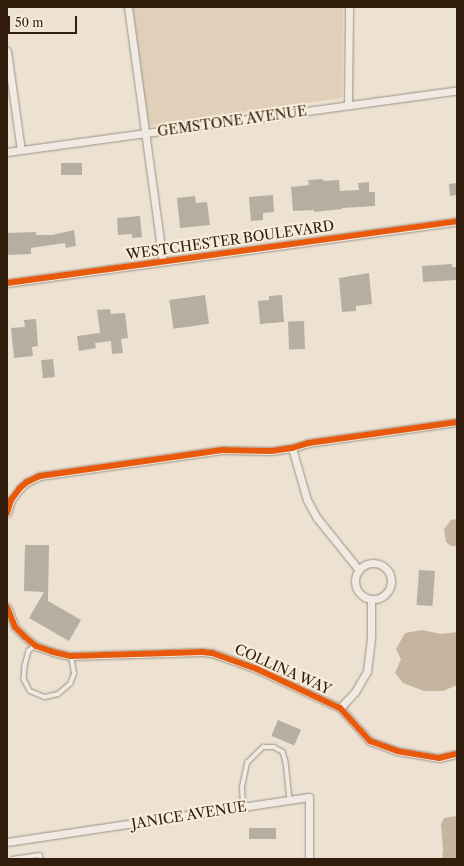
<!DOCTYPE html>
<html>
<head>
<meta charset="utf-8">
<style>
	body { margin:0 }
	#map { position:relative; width:464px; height:866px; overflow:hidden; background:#ede2d2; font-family:"Libre Caslon Text",serif }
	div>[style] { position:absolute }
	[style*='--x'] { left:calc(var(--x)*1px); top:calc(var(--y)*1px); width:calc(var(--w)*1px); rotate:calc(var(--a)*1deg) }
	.green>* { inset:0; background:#e0d0ba }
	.water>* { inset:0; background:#c5b49e }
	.building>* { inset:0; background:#b7aea2; transform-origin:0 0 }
	.roads { filter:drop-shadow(0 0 1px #9a9186) drop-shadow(0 0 1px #9a9186) }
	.lane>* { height:3.5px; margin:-1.75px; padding:0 1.75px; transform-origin:1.75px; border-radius:1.75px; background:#f0eae2 }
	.street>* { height:7px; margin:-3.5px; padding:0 3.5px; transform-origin:3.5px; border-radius:3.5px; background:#f0eae2 }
	.street>.ring { margin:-3.5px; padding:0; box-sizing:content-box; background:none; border:7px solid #f0eae2; border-radius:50% }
	.cycleway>* { height:6px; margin:-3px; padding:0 3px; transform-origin:3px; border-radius:3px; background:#e8590c }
	span { translate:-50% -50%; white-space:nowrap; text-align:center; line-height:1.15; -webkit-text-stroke:4px #faeddb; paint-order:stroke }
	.street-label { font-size:14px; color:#311d0c }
	.frame { position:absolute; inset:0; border:8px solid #311d0c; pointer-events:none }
	.scale { position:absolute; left:8px; top:16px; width:69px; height:18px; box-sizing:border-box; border:2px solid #311d0c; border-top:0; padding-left:5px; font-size:12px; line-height:14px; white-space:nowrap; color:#311d0c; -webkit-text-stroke:3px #faeddb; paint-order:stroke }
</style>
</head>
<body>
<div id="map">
	<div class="green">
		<i style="clip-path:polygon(132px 7px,343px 7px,342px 98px,149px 126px)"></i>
	</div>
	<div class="water">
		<i style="clip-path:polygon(457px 519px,457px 546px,451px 546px,446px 542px,444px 529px,451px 520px)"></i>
		<i style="clip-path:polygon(422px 630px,441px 634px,457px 632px,457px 685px,443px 691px,424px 691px,403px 683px,395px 673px,401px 659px,396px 649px,405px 633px)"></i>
		<i style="clip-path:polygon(457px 816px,457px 859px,442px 859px,443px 850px,441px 824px,444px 818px)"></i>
	</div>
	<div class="building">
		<i style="left:82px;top:163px;width:12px;height:21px;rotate:90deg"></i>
		<i style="clip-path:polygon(323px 179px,323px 181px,339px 180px,340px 191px,359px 190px,358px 183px,369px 182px,369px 192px,375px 192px,375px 206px,342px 208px,342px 209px,314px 212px,314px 210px,293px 211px,291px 187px,309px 185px,308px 180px)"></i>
		<i style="clip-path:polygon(457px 183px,457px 195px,450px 196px,449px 184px)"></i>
		<i style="clip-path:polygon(273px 195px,274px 212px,263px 213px,263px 220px,251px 221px,249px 197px)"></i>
		<i style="clip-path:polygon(195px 196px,196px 203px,207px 202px,210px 225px,180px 228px,177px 198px)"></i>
		<i style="clip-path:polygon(140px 216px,142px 237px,132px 238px,132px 234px,118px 235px,117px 218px)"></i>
		<i style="clip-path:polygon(74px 230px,76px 246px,66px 248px,65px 243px,31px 248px,31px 254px,7px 255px,7px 233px,36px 232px,36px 235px,52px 235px)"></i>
		<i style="clip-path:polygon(452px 264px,452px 267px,457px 267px,457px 280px,423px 282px,422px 266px)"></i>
		<i style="clip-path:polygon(369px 273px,372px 304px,356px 306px,356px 311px,342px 312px,339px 278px)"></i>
		<i style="left:205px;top:295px;width:29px;height:36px;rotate:82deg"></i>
		<i style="clip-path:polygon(282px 295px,284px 322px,260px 324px,258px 301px,269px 300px,269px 296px)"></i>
		<i style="clip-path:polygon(110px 309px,111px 314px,125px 313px,128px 338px,121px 339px,123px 353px,112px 354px,111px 341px,95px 343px,96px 348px,79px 351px,77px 336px,100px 333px,97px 310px)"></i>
		<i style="clip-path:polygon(36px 319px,38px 346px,32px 347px,33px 356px,14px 358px,11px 328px,25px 327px,24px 320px)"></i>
		<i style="left:304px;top:321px;width:28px;height:16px;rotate:88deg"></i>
		<i style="left:53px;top:359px;width:18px;height:12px;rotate:84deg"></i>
		<i style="clip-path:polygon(25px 545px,49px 545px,48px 601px,81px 620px,69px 641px,29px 618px,44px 592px,24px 591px)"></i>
		<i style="left:419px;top:570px;width:16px;height:35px;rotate:4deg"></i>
		<i style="left:278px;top:720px;width:25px;height:17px;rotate:23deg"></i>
		<i style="left:249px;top:828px;width:27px;height:11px"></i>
	</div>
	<div class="roads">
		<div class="lane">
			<i style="--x:36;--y:646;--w:9;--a:144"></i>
			<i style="--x:29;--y:651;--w:16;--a:105"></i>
			<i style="--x:25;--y:666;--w:13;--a:94"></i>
			<i style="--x:24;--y:679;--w:13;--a:63"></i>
			<i style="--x:30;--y:691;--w:16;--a:22"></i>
			<i style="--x:45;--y:697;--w:13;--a:-13"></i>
			<i style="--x:58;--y:694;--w:16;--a:-40"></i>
			<i style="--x:70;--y:684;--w:11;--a:-68"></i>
			<i style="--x:74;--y:674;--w:18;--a:-99"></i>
			<i style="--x:243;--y:806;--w:19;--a:-93"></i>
			<i style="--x:242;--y:787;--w:25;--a:-78"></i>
			<i style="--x:247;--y:763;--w:23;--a:-45"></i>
			<i style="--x:263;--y:747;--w:11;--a:0"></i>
			<i style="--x:274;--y:747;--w:10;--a:29"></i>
			<i style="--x:283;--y:752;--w:10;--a:73"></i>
			<i style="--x:286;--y:762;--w:37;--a:84"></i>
			<i style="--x:12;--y:859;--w:28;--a:-8"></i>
			<i style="--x:40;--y:855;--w:4;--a:76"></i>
		</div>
		<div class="street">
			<i style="--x:128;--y:7;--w:256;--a:82.2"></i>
			<i style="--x:7;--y:51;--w:100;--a:82"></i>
			<i style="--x:348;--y:105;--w:98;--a:-89.4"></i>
			<i style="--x:7;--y:152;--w:454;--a:-7.8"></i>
			<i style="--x:7;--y:283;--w:454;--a:-7.8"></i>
			<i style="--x:292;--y:448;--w:54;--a:73.9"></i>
			<i style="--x:307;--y:500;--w:21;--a:61"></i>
			<i style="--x:317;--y:518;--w:67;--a:51.1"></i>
			<i style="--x:7;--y:513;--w:14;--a:-73"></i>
			<i style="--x:11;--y:500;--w:15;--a:-53"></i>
			<i style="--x:20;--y:488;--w:9;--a:-41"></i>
			<i style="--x:27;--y:482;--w:14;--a:-25"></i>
			<i style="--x:40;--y:476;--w:184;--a:-8.1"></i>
			<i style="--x:222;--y:450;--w:49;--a:1.2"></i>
			<i style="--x:271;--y:451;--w:21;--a:-8"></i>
			<i style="--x:292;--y:448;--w:17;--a:-17"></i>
			<i style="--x:308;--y:443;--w:150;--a:-8"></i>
			<i class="ring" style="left:355px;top:563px;width:29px;height:29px"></i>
			<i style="--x:7;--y:607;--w:22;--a:68"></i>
			<i style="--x:15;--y:627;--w:14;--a:45"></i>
			<i style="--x:25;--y:637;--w:14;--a:39"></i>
			<i style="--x:36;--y:646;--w:18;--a:19"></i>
			<i style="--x:53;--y:652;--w:18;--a:13"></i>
			<i style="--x:71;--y:656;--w:131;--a:-1.7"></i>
			<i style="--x:202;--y:652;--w:10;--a:6"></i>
			<i style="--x:212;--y:653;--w:48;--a:19.6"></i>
			<i style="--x:257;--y:669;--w:92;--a:25.2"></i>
			<i style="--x:340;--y:708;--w:45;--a:47.7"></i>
			<i style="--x:370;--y:741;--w:29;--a:20"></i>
			<i style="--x:397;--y:751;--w:43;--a:9.5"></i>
			<i style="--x:439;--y:758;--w:18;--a:-13"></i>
			<i style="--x:340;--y:708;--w:22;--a:-47"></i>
			<i style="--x:355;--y:692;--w:24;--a:-60"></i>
			<i style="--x:367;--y:671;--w:35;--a:-83"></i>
			<i style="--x:371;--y:636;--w:37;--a:-90"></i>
			<i style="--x:7;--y:842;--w:305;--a:-8.5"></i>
			<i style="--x:309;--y:797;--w:62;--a:90"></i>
		</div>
	</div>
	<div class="cycleway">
		<i style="--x:7;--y:283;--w:454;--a:-7.8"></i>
		<i style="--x:7;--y:513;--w:14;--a:-73"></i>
		<i style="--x:11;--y:500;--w:15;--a:-53"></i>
		<i style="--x:20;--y:488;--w:9;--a:-41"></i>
		<i style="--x:27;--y:482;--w:14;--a:-25"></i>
		<i style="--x:40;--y:476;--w:184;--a:-8.1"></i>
		<i style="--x:222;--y:450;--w:49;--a:1.2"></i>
		<i style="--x:271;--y:451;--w:21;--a:-8"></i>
		<i style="--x:292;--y:448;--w:17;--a:-17"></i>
		<i style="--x:308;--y:443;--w:150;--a:-8"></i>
		<i style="--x:7;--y:607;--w:22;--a:68"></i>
		<i style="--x:15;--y:627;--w:14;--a:45"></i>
		<i style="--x:25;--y:637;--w:14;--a:39"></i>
		<i style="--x:36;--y:646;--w:18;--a:19"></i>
		<i style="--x:53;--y:652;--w:18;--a:13"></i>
		<i style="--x:71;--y:656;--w:131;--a:-1.7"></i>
		<i style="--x:202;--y:652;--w:10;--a:6"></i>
		<i style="--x:212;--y:653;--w:48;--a:19.6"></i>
		<i style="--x:257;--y:669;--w:92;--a:25.2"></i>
		<i style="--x:340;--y:708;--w:45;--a:47.7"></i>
		<i style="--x:370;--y:741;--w:29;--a:20"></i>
		<i style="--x:397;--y:751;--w:43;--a:9.5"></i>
		<i style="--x:439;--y:758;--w:18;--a:-13"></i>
	</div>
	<div class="street-label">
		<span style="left:232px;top:121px;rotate:-8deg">GEMSTONE AVENUE</span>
		<span style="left:230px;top:240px;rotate:-8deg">WESTCHESTER BOULEVARD</span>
		<span style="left:283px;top:669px;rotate:24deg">COLLINA WAY</span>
		<span style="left:189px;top:815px;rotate:-9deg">JANICE AVENUE</span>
	</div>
	<div class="frame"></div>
	<div class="scale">50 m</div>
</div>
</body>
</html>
